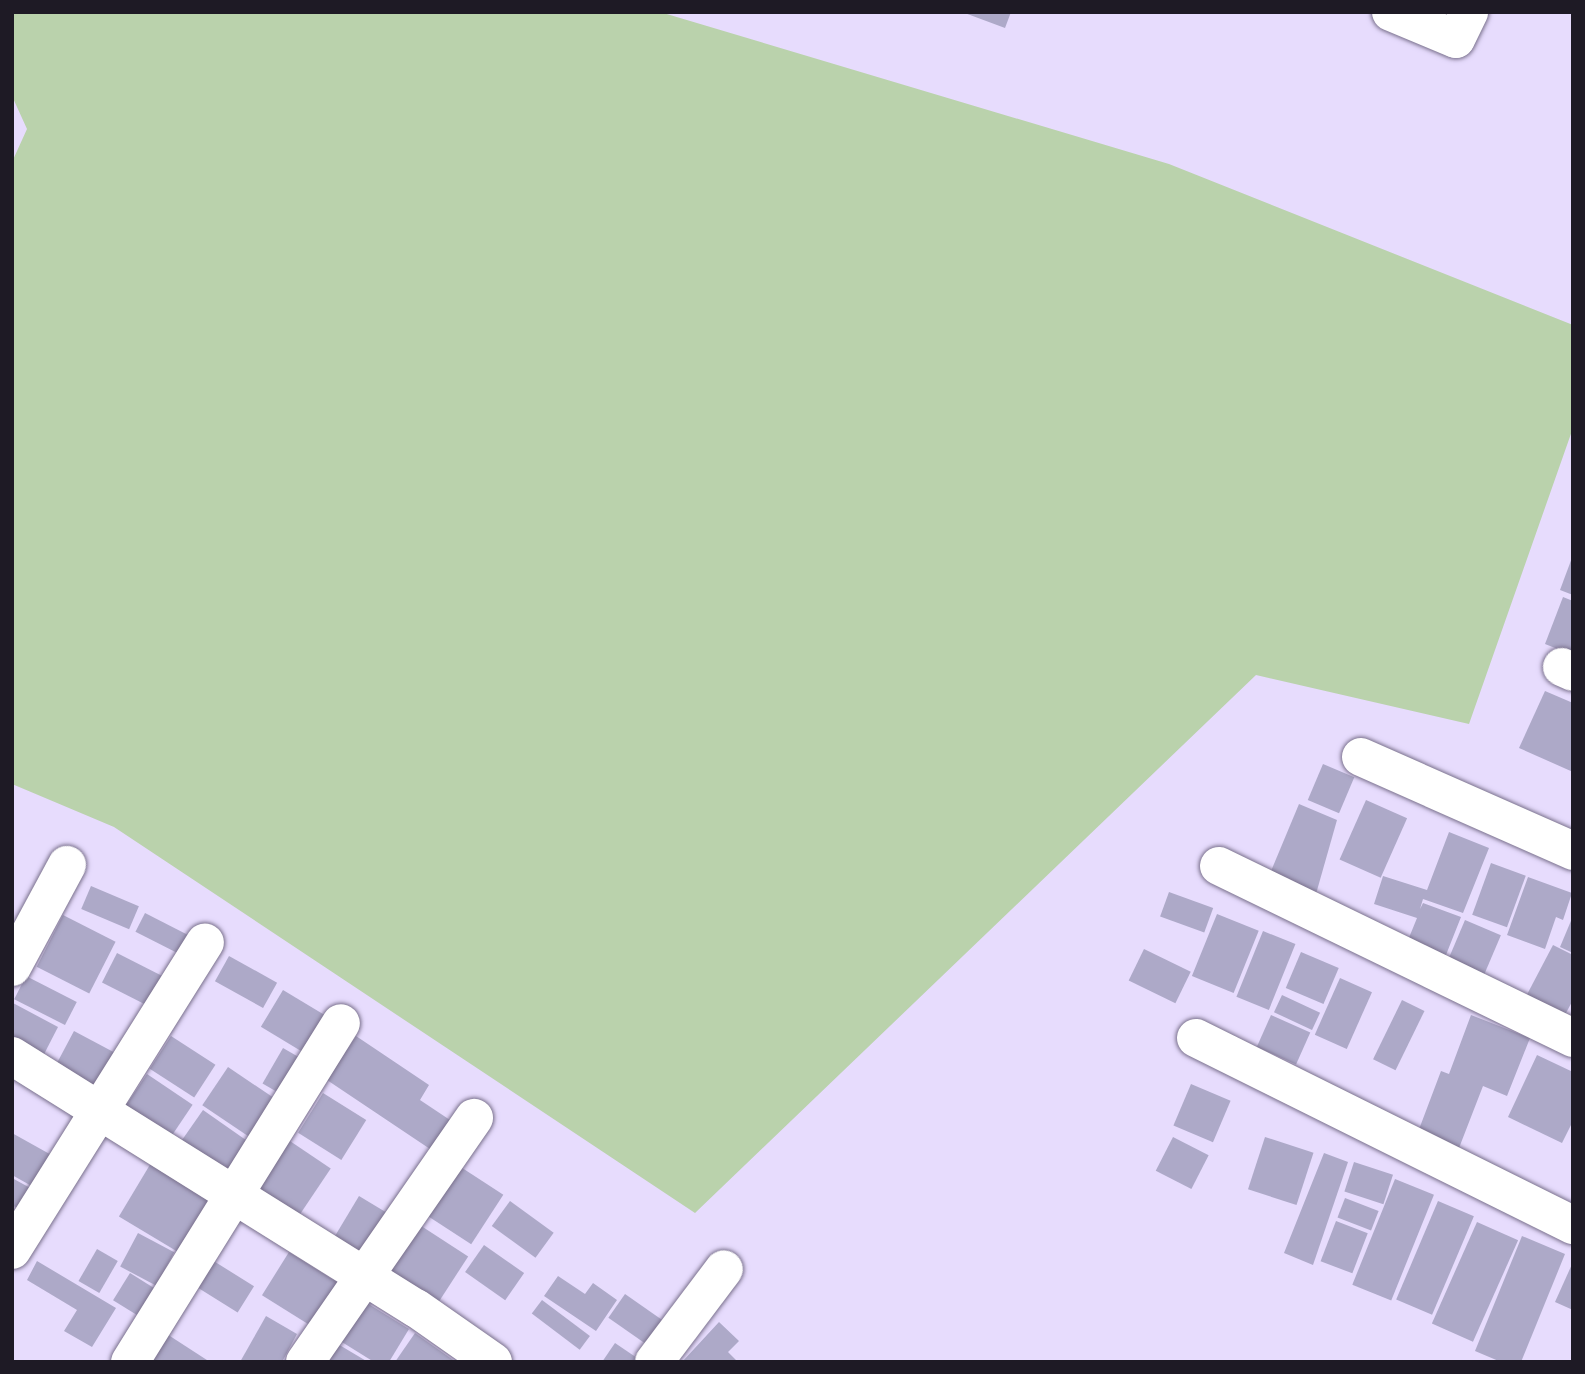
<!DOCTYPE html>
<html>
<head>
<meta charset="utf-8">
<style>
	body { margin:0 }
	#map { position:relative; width:1585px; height:1374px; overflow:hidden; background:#e7dcfd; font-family:Rubik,sans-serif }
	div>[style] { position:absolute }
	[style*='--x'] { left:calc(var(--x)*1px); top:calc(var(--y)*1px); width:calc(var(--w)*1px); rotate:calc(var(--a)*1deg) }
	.green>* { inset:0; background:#bad2ac }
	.building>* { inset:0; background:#ada9c8; transform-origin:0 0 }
	.roads { filter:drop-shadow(0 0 2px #79708c) drop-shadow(0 0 2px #79708c) }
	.minor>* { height:38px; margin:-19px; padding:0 19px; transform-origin:19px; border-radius:19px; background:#fff }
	span { translate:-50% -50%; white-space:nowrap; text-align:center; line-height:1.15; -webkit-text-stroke:5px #e7dcfd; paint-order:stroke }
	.frame { position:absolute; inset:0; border:14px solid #1e1a25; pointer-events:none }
</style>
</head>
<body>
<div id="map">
	<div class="green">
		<i style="clip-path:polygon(12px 12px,660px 12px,1169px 164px,1573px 325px,1573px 428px,1469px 724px,1256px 675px,695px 1213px,114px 827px,12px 784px,12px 162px,27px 129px,12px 96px)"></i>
	</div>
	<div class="building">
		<i style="clip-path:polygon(962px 12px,1011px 12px,1005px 28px)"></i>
		<i style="clip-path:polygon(1573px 555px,1573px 595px,1560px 590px)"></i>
		<i style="clip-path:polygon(1563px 597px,1573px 601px,1573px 655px,1545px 644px)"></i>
		<i style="clip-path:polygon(1545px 691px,1573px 703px,1573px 772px,1519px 748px)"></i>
		<i style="left:1323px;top:764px;width:34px;height:39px;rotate:23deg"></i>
		<i style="left:1366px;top:800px;width:45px;height:65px;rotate:24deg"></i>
		<i style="clip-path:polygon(1299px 804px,1337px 820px,1312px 908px,1269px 876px)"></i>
		<i style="clip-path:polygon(1449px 832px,1489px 848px,1463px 913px,1423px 899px,1420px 909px,1423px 903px,1461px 917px,1442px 965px,1404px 950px,1417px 918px,1374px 904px,1383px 876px,1427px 890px)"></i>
		<i style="left:1491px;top:863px;width:37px;height:55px;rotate:20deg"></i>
		<i style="clip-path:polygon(1528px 877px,1572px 893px,1563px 920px,1556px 917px,1545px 949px,1507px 935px)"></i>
		<i style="left:91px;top:886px;width:52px;height:25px;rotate:23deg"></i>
		<i style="left:1169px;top:892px;width:47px;height:26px;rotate:20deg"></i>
		<i style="left:145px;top:913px;width:62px;height:21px;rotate:27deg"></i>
		<i style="left:1217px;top:914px;width:45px;height:67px;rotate:22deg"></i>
		<i style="left:63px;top:915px;width:59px;height:58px;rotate:27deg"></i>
		<i style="clip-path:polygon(1573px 916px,1573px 953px,1560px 947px)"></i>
		<i style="left:1465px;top:920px;width:39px;height:55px;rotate:23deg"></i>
		<i style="left:1263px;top:931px;width:35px;height:71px;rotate:22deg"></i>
		<i style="clip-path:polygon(1553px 945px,1573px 955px,1573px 1000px,1560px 1024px,1522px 1004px)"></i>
		<i style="left:1144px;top:949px;width:52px;height:35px;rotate:26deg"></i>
		<i style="left:1301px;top:952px;width:41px;height:39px;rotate:23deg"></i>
		<i style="left:117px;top:953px;width:58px;height:33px;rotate:27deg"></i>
		<i style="left:229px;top:956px;width:55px;height:29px;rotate:29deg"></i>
		<i style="left:26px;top:976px;width:57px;height:26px;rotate:27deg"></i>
		<i style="left:1340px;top:978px;width:35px;height:62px;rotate:24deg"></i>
		<i style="left:283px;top:990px;width:56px;height:43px;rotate:31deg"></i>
		<i style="left:1282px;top:995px;width:42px;height:19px;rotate:25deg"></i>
		<i style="left:1402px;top:1000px;width:25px;height:66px;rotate:26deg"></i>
		<i style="clip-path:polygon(13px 1003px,58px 1027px,40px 1062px,12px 1048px)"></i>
		<i style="left:1271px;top:1015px;width:43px;height:35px;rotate:24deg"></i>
		<i style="clip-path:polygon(1471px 1015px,1530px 1038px,1507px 1096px,1483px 1086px,1459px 1148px,1418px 1132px,1441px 1071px,1449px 1074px)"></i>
		<i style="left:74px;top:1031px;width:50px;height:45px;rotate:28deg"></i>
		<i style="left:171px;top:1036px;width:53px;height:39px;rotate:33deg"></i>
		<i style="clip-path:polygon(356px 1036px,429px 1085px,420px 1100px,450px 1120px,430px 1149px,327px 1080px)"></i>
		<i style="left:283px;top:1048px;width:24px;height:41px;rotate:30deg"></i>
		<i style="clip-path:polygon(1537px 1055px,1573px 1072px,1573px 1121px,1562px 1143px,1508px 1117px)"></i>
		<i style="left:228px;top:1067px;width:60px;height:46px;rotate:34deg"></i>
		<i style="left:147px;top:1074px;width:55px;height:47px;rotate:34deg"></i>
		<i style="left:1191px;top:1084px;width:43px;height:45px;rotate:23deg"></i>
		<i style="left:323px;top:1093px;width:51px;height:47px;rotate:32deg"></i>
		<i style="left:203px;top:1110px;width:58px;height:46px;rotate:35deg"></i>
		<i style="clip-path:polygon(12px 1133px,55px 1157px,37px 1189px,12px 1175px)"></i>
		<i style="left:281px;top:1135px;width:60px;height:58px;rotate:34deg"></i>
		<i style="left:1173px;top:1137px;width:40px;height:38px;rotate:27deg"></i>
		<i style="left:1265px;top:1137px;width:51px;height:55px;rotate:18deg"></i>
		<i style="left:157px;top:1153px;width:69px;height:74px;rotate:31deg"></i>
		<i style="clip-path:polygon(1324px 1153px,1348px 1162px,1313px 1265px,1284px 1253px)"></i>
		<i style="left:453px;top:1162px;width:60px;height:59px;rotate:33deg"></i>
		<i style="left:1354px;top:1162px;width:41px;height:31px;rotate:18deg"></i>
		<i style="clip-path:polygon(12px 1178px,34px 1190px,22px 1211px,12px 1205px)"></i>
		<i style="left:1395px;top:1179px;width:42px;height:114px;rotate:22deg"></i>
		<i style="left:359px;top:1196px;width:31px;height:53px;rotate:31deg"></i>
		<i style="left:1345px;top:1198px;width:36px;height:21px;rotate:21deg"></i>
		<i style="left:510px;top:1201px;width:54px;height:31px;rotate:36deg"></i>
		<i style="left:1438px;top:1201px;width:39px;height:107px;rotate:23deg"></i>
		<i style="left:412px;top:1220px;width:67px;height:59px;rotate:33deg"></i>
		<i style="left:1336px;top:1221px;width:34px;height:43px;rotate:21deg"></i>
		<i style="left:1477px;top:1222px;width:45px;height:111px;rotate:24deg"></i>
		<i style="left:138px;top:1233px;width:41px;height:38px;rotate:28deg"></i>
		<i style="clip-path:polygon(1522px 1236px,1565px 1254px,1521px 1362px,1501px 1362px,1475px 1351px)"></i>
		<i style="left:484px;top:1245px;width:49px;height:33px;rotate:35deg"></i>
		<i style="left:97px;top:1249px;width:24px;height:37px;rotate:30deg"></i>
		<i style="left:289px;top:1252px;width:58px;height:51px;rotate:32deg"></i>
		<i style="left:204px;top:1255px;width:59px;height:31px;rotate:32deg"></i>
		<i style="clip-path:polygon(37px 1261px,116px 1308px,92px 1347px,64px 1331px,77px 1310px,27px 1280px)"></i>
		<i style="clip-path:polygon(1573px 1262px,1573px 1310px,1555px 1302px)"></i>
		<i style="left:130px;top:1273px;width:32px;height:32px;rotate:32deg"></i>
		<i style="clip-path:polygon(558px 1276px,585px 1294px,593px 1283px,617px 1300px,596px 1331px,544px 1296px)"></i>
		<i style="left:625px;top:1294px;width:45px;height:29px;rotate:35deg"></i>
		<i style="clip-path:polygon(354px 1295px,409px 1329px,389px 1362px,374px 1362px,329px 1334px)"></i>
		<i style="left:542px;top:1300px;width:60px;height:17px;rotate:37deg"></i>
		<i style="clip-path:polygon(266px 1316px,297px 1334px,282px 1362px,240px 1362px)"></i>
		<i style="clip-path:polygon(719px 1322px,739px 1341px,728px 1352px,738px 1362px,682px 1362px)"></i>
		<i style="clip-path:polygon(156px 1327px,210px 1362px,141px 1362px)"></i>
		<i style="clip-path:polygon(415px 1333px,456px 1362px,395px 1362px)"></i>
		<i style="clip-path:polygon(326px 1337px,368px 1362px,311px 1362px)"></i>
		<i style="clip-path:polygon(615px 1343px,643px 1362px,602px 1362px)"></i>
	</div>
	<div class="roads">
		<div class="minor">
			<i style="--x:1391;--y:12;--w:70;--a:22.6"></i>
			<i style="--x:1456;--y:39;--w:30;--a:-64"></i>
			<i style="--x:1562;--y:667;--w:12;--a:24"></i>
			<i style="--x:1361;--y:757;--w:232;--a:23.9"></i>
			<i style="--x:1219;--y:866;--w:394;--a:25.9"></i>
			<i style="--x:12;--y:967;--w:116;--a:-61.7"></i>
			<i style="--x:1196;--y:1038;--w:421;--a:26.4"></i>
			<i style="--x:12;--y:1056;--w:476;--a:32"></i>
			<i style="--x:416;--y:1308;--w:94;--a:35"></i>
			<i style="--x:12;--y:1250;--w:363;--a:-57.9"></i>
			<i style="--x:130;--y:1362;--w:399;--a:-58.1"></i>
			<i style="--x:305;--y:1362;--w:297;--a:-55.3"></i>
			<i style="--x:654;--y:1362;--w:116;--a:-53"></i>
		</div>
	</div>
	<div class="frame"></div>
</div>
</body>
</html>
